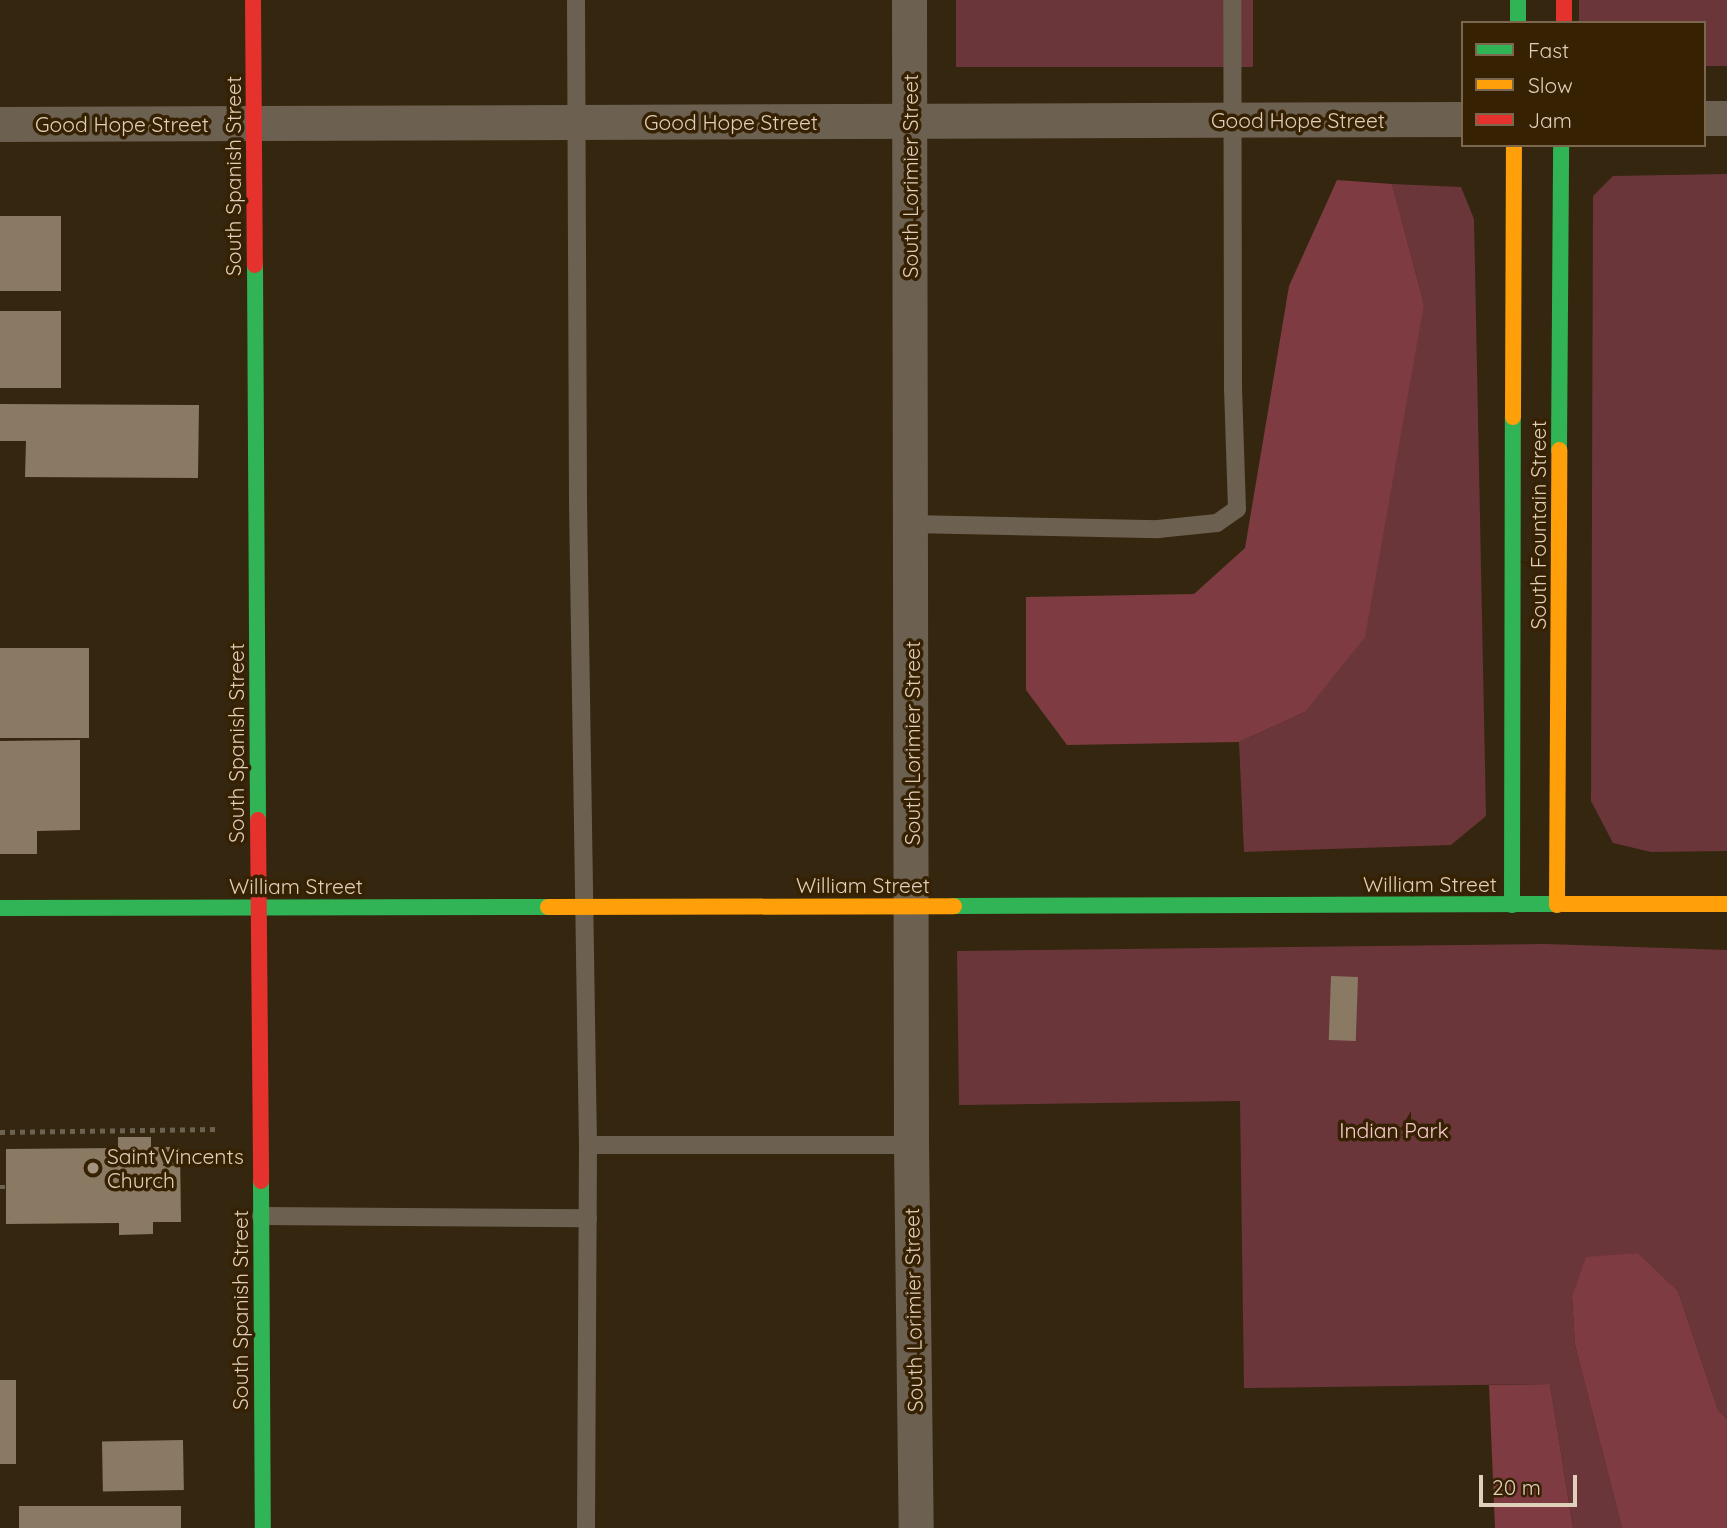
<!DOCTYPE html>
<html>
<head>
<meta charset="utf-8">
<style>
	body { margin:0 }
	#map { position:relative; width:1727px; height:1528px; overflow:hidden; background:#35260f; font-family:Quicksand,sans-serif }
	div>[style] { position:absolute }
	[style*='--x'] { left:calc(var(--x)*1px); top:calc(var(--y)*1px); width:calc(var(--w)*1px); rotate:calc(var(--a)*1deg) }
	.green>* { inset:0; background:#6b363a; transform-origin:0 0 }
	.forest>* { inset:0; background:#7e3b41 }
	.building>* { inset:0; background:#8a7a63; transform-origin:0 0 }
	.path>* { height:4.5px; margin-top:-2.25px; transform-origin:0; background:repeating-linear-gradient(90deg,#6c6251 0 5px,transparent 0 10px) }
	.lane>* { height:18px; margin:-9px; padding:0 9px; transform-origin:9px; border-radius:9px; background:#6c6050 }
	.street>* { height:35px; margin:-17.5px; padding:0 17.5px; transform-origin:17.5px; border-radius:17.5px; background:#6c6050 }
	.fast>* { height:16px; margin:-8px; padding:0 8px; transform-origin:8px; border-radius:8px; background:#30b455 }
	.slow>* { height:16px; margin:-8px; padding:0 8px; transform-origin:8px; border-radius:8px; background:#ff9f0a }
	.jam>* { height:16px; margin:-8px; padding:0 8px; transform-origin:8px; border-radius:8px; background:#e5322d }
	.dots>* { width:19px; height:19px; translate:-50% -50%; box-sizing:border-box; border:4px solid #362103; border-radius:50% }
	span { translate:-50% -50%; white-space:nowrap; text-align:center; line-height:1.15; -webkit-text-stroke:7px #362103; paint-order:stroke }
	.street-label { font-size:21px; color:#e0cfbb }
	.park-label { font-size:21px; color:#f9cace }
	.poi-label { font-size:21px; color:#e0cfbb }
	.left { translate:0 -50%; text-align:left }
	.legend { position:absolute; left:1461px; top:21px; width:245px; height:126px; box-sizing:border-box; background:#362103; border:2px solid #7a674d; margin:0; padding:9px 12px; list-style:none; font-size:21px; color:#e0cfbb }
	.legend li { display:flex; align-items:center; gap:14px; height:35px }
	.legend b { width:35px; border:2px solid #7a674d }
	.scale { position:absolute; left:1479px; top:1475px; width:98px; height:32px; box-sizing:border-box; border:4px solid #e0cfbb; border-top:0; padding-left:9px; font-size:21px; line-height:24px; white-space:nowrap; color:#e0cfbb; -webkit-text-stroke:5px #362103; paint-order:stroke }
</style>
</head>
<body>
<div id="map">
	<div class="green">
		<i style="left:956px;top:0;width:297px;height:67px"></i>
		<i style="clip-path:polygon(1579px 0,1727px 0,1727px 66px,1704px 66px,1704px 23px,1579px 23px)"></i>
		<i style="clip-path:polygon(1727px 174px,1727px 851px,1651px 852px,1613px 843px,1591px 801px,1593px 196px,1613px 176px)"></i>
		<i style="clip-path:polygon(1392px 184px,1461px 187px,1474px 219px,1486px 816px,1451px 845px,1244px 852px,1239px 742px,1305px 712px,1424px 304px)"></i>
		<i style="clip-path:polygon(1545px 944px,1727px 950px,1727px 1419px,1718px 1410px,1678px 1291px,1638px 1253px,1629px 1254px,1572px 1297px,1575px 1345px,1622px 1528px,1573px 1528px,1550px 1384px,1244px 1388px,1240px 1101px,959px 1105px,957px 951px)"></i>
	</div>
	<div class="forest">
		<i style="clip-path:polygon(1337px 180px,1392px 184px,1424px 304px,1365px 637px,1305px 712px,1239px 742px,1067px 745px,1026px 690px,1026px 597px,1194px 594px,1245px 548px,1289px 286px)"></i>
		<i style="clip-path:polygon(1638px 1253px,1678px 1291px,1718px 1410px,1727px 1419px,1727px 1528px,1622px 1528px,1575px 1345px,1572px 1297px,1586px 1257px)"></i>
		<i style="clip-path:polygon(1550px 1384px,1573px 1528px,1495px 1528px,1489px 1385px)"></i>
	</div>
	<div class="building">
		<i style="left:0;top:216px;width:61px;height:75px"></i>
		<i style="left:0;top:311px;width:61px;height:77px"></i>
		<i style="clip-path:polygon(0 404px,199px 405px,198px 478px,25px 477px,26px 441px,0 441px)"></i>
		<i style="left:0;top:648px;width:89px;height:90px"></i>
		<i style="clip-path:polygon(80px 740px,80px 830px,37px 831px,37px 854px,0 854px,0 741px)"></i>
		<i style="left:1331px;top:976px;width:27px;height:64px;rotate:2deg"></i>
		<i style="clip-path:polygon(118px 1137px,151px 1137px,151px 1147px,180px 1147px,181px 1222px,153px 1222px,153px 1234px,119px 1235px,119px 1223px,6px 1224px,6px 1149px,118px 1148px)"></i>
		<i style="left:0;top:1380px;width:16px;height:84px"></i>
		<i style="left:183px;top:1440px;width:50px;height:81px;rotate:89deg"></i>
		<i style="left:181px;top:1506px;width:22px;height:162px;rotate:90deg"></i>
	</div>
	<div class="path">
		<i style="--x:0;--y:1132;--w:218;--a:-0.8"></i>
		<i style="--x:0;--y:1187;--w:6;--a:0"></i>
	</div>
	<div class="lane">
		<i style="--x:576;--y:0;--w:503;--a:89.77"></i>
		<i style="--x:578;--y:503;--w:642;--a:89.11"></i>
		<i style="--x:588;--y:1145;--w:383;--a:90.3"></i>
		<i style="--x:911;--y:524;--w:247;--a:1.2"></i>
		<i style="--x:1158;--y:529;--w:59;--a:-5.8"></i>
		<i style="--x:1217;--y:523;--w:24;--a:-35"></i>
		<i style="--x:1237;--y:509;--w:121;--a:-91.9"></i>
		<i style="--x:1233;--y:388;--w:388;--a:-90.1"></i>
		<i style="--x:588;--y:1145;--w:323;--a:0"></i>
		<i style="--x:261;--y:1216;--w:327;--a:0.4"></i>
	</div>
	<div class="street">
		<i style="--x:909;--y:0;--w:1145;--a:89.9"></i>
		<i style="--x:911;--y:1145;--w:383;--a:89.3"></i>
		<i style="--x:1704;--y:118;--w:23;--a:0"></i>
		<i style="--x:0;--y:124;--w:1463;--a:-0.2"></i>
	</div>
	<div class="fast">
		<i style="--x:1518;--y:0;--w:23;--a:90"></i>
		<i style="--x:255;--y:265;--w:555;--a:89.69"></i>
		<i style="--x:1559;--y:450;--w:305;--a:-89.6"></i>
		<i style="--x:1512;--y:905;--w:488;--a:-89.9"></i>
		<i style="--x:954;--y:906;--w:610;--a:-0.19"></i>
		<i style="--x:0;--y:908;--w:548;--a:-0.1"></i>
		<i style="--x:261;--y:1181;--w:347;--a:89.7"></i>
	</div>
	<div class="slow">
		<i style="--x:1513;--y:417;--w:272;--a:-89.8"></i>
		<i style="--x:1564;--y:904;--w:163;--a:0"></i>
		<i style="--x:1557;--y:905;--w:455;--a:-89.7"></i>
		<i style="--x:548;--y:907;--w:406;--a:-0.1"></i>
	</div>
	<div class="jam">
		<i style="--x:253;--y:0;--w:265;--a:89.6"></i>
		<i style="--x:1564;--y:0;--w:23;--a:90"></i>
		<i style="--x:258;--y:820;--w:361;--a:89.5"></i>
	</div>
	<div class="dots">
		<i style="left:93px;top:1168px;background:#a4947f"></i>
	</div>
	<div class="street-label">
		<span style="left:1298px;top:120px">Good Hope Street</span>
		<span style="left:731px;top:122px">Good Hope Street</span>
		<span style="left:122px;top:124px">Good Hope Street</span>
		<span style="left:233px;top:176px;rotate:-90deg">South Spanish Street</span>
		<span style="left:910px;top:176px;rotate:-90deg">South Lorimier Street</span>
		<span style="left:1538px;top:525px;rotate:-90deg">South Fountain Street</span>
		<span style="left:236px;top:743px;rotate:-90deg">South Spanish Street</span>
		<span style="left:912px;top:743px;rotate:-90deg">South Lorimier Street</span>
		<span style="left:1430px;top:884px">William Street</span>
		<span style="left:863px;top:885px">William Street</span>
		<span style="left:296px;top:886px">William Street</span>
		<span style="left:240px;top:1310px;rotate:-90deg">South Spanish Street</span>
		<span style="left:913px;top:1310px;rotate:-91deg">South Lorimier Street</span>
	</div>
	<div class="park-label">
		<span style="left:1394px;top:1130px">Indian Park</span>
	</div>
	<div class="poi-label">
		<span class="left" style="left:107px;top:1168px">Saint Vincents<br>Church</span>
	</div>
	<ul class="legend">
	<li><b style="height:9px;background:#30b455"></b>Fast</li>
	<li><b style="height:9px;background:#ff9f0a"></b>Slow</li>
	<li><b style="height:9px;background:#e5322d"></b>Jam</li>
	</ul>
	<div class="scale">20 m</div>
</div>
</body>
</html>
